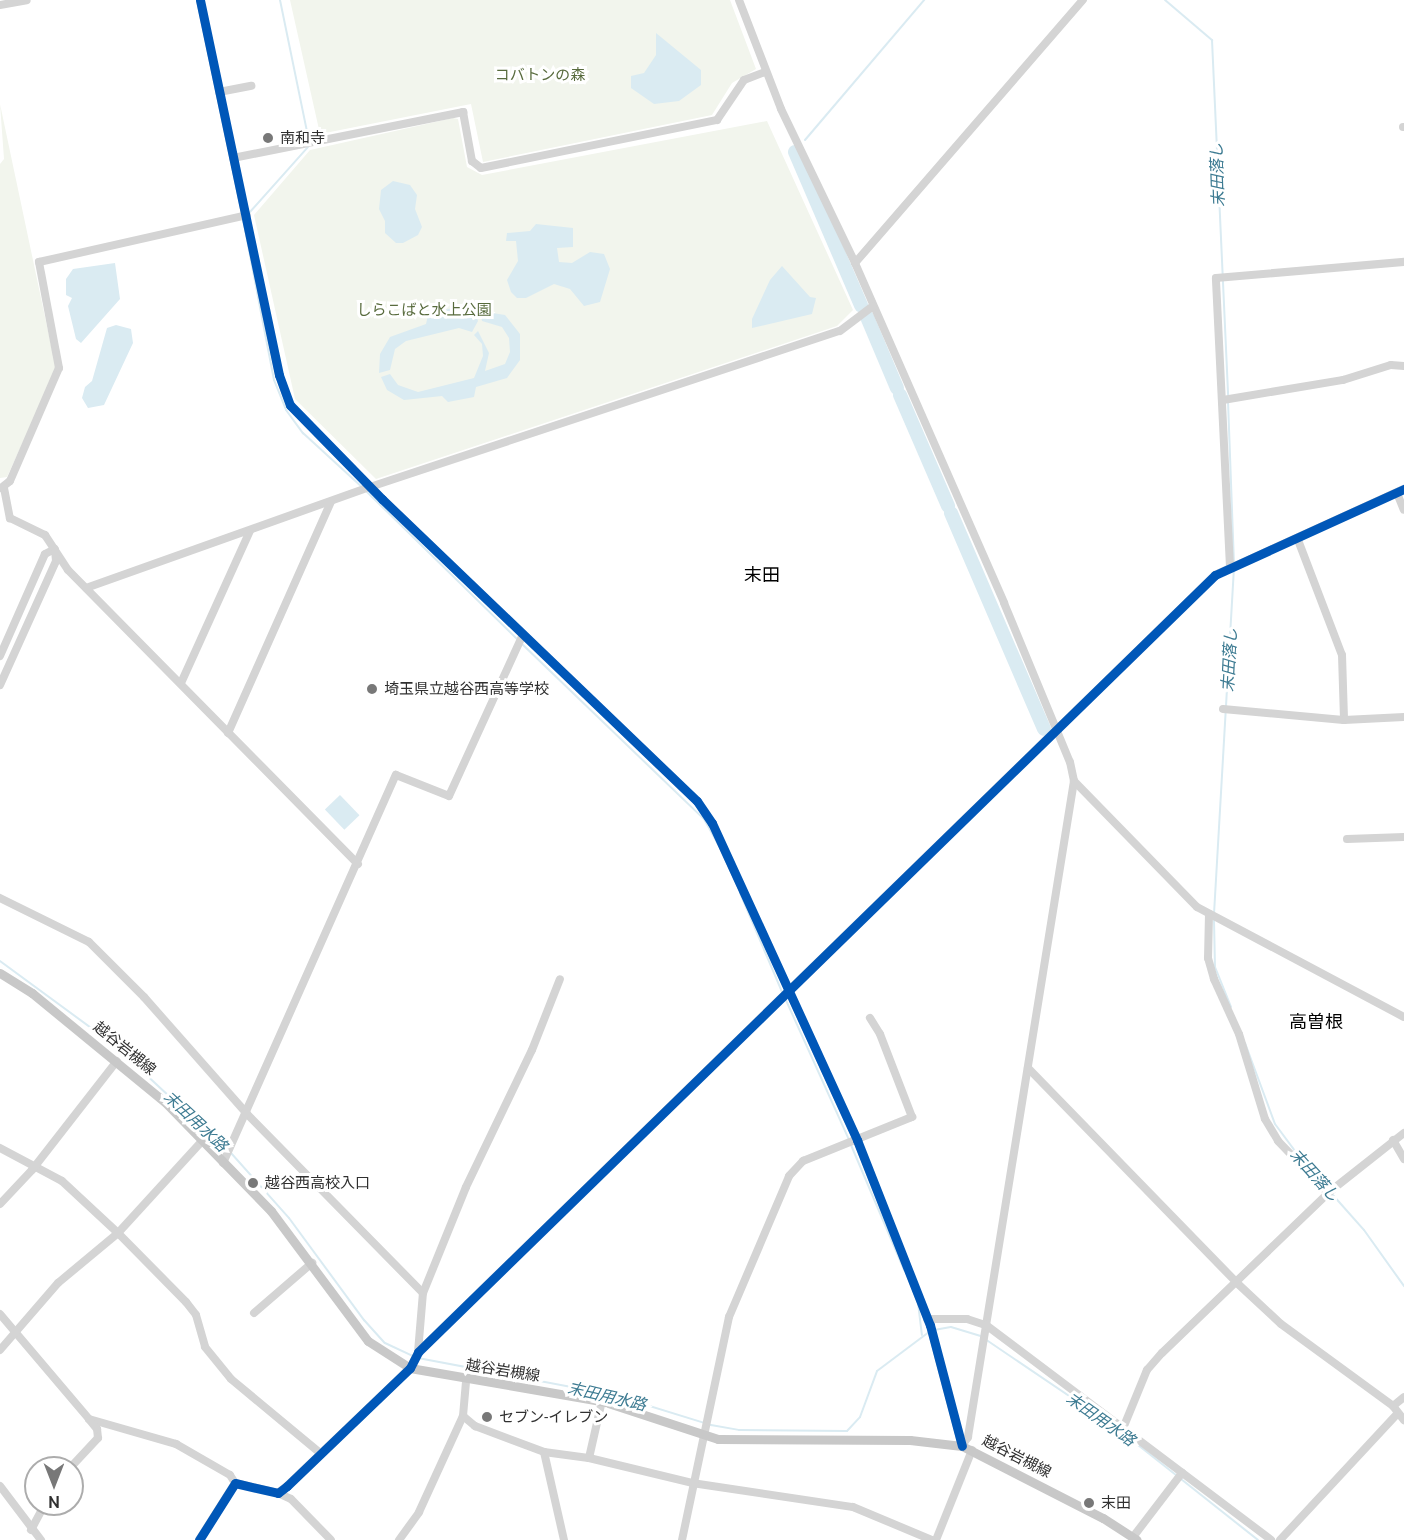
<!DOCTYPE html>
<html>
<head>
<meta charset="utf-8">
<style>
	body { margin:0 }
	#map { position:relative; width:1404px; height:1540px; overflow:hidden; background:#fff; font-family:Ubuntu,"Noto Sans JP",sans-serif }
	div>[style] { position:absolute }
	[style*='--x'] { left:calc(var(--x)*1px); top:calc(var(--y)*1px); width:calc(var(--w)*1px); rotate:calc(var(--a)*1deg) }
	.green>* { inset:0; background:#f2f5ed }
	.water>* { inset:0; background:#daebf2; transform-origin:0 0 }
	.stream>* { height:2px; margin:-1px; padding:0 1px; transform-origin:1px; border-radius:1px; background:#daebf2 }
	.river>* { height:14px; margin:-7px; padding:0 7px; transform-origin:7px; border-radius:7px; background:#daebf2 }
	.minor>* { height:8px; margin:-4px; padding:0 4px; transform-origin:4px; border-radius:4px; background:#d4d4d4 }
	.major>* { height:9px; margin:-4.5px; padding:0 4.5px; transform-origin:4.5px; border-radius:4.5px; background:#c8c8c8 }
	.cycleway>* { height:9px; margin:-4.5px; padding:0 4.5px; transform-origin:4.5px; border-radius:4.5px; background:#0057b8 }
	.dots>* { width:16px; height:16px; translate:-50% -50%; box-sizing:border-box; border:3px solid #fff; border-radius:50% }
	span { translate:-50% -50%; white-space:nowrap; text-align:center; line-height:1.15; -webkit-text-stroke:6px #fff; paint-order:stroke }
	.park-label { font-size:15px; color:#586b3d }
	.poi-label { font-size:15px; color:#303030 }
	.left { translate:0 -50%; text-align:left }
	.street-label { font-size:15px; color:#303030 }
	.water-label { font-size:16px; color:#3d7b92; font-style:italic }
	.quarter-label { font-size:18px; color:#000 }
	.north { position:absolute; left:24px; top:1456px; width:60px; height:60px; box-sizing:border-box; background:#fff; border:2px solid #acacac; border-radius:50%; rotate:180deg; font-size:16px; font-weight:700; line-height:24px; text-align:center; color:#303030 }
	.north::after { content:''; display:block; margin:auto; width:21px; height:27px; background:#787878; clip-path:polygon(50% 0,100% 100%,50% 72%,0 100%) }
</style>
</head>
<body>
<div id="map">
	<div class="green">
		<i style="clip-path:polygon(290px 0,730px 0,756px 69px,732px 83px,712px 115px,483px 162px,471px 104px,320px 134px)"></i>
		<i style="clip-path:polygon(0 104px,56px 369px,7px 477px,0 478px,0 164px,4px 159px)"></i>
		<i style="clip-path:polygon(453px 118px,458px 119px,467px 167px,482px 175px,767px 121px,853px 310px,837px 326px,376px 479px,295px 399px,254px 215px,310px 150px)"></i>
	</div>
	<div class="water">
		<i style="clip-path:polygon(656px 33px,701px 70px,701px 85px,679px 101px,654px 104px,631px 88px,631px 76px,644px 73px,656px 55px)"></i>
		<i style="clip-path:polygon(393px 181px,410px 185px,417px 195px,415px 209px,422px 227px,418px 235px,403px 243px,396px 243px,385px 233px,385px 221px,379px 209px,381px 190px)"></i>
		<i style="clip-path:polygon(536px 224px,573px 228px,573px 247px,557px 248px,559px 262px,572px 263px,590px 252px,604px 254px,610px 269px,600px 302px,584px 306px,570px 289px,554px 284px,526px 298px,517px 298px,511px 292px,507px 280px,518px 261px,516px 241px,506px 241px,507px 233px,530px 231px)"></i>
		<i style="clip-path:polygon(115px 263px,120px 299px,81px 343px,76px 339px,68px 306px,72px 298px,66px 295px,66px 279px,73px 269px)"></i>
		<i style="clip-path:polygon(782px 266px,810px 297px,816px 298px,812px 314px,752px 328px,752px 319px,770px 280px)"></i>
		<i style="clip-path:polygon(455px 307px,463px 314px,475px 312px,478px 321px,472px 332px,459px 328px,406px 341px,395px 349px,390px 370px,379px 373px,380px 354px,390px 337px,426px 324px,428px 315px)"></i>
		<i style="clip-path:polygon(480px 311px,505px 315px,520px 334px,520px 360px,507px 378px,476px 387px,474px 397px,448px 402px,442px 396px,404px 400px,387px 390px,381px 377px,390px 374px,398px 385px,418px 392px,474px 378px,483px 356px,482px 344px,474px 335px,478px 331px,489px 353px,485px 371px,505px 364px,510px 352px,509px 338px,502px 327px,482px 321px)"></i>
		<i style="clip-path:polygon(116px 325px,131px 329px,133px 343px,104px 405px,88px 408px,82px 398px,85px 387px,92px 381px,107px 328px)"></i>
		<i style="left:340px;top:795px;width:28px;height:21px;rotate:46deg"></i>
	</div>
	<div class="stream">
		<i style="--x:280;--y:0;--w:139;--a:78.4"></i>
		<i style="--x:1165;--y:0;--w:62;--a:40.4"></i>
		<i style="--x:1212;--y:40;--w:356;--a:87.4"></i>
		<i style="--x:805;--y:140;--w:184;--a:-49.6"></i>
		<i style="--x:249;--y:213;--w:90;--a:-48.2"></i>
		<i style="--x:243;--y:219;--w:164;--a:79.1"></i>
		<i style="--x:274;--y:380;--w:32;--a:68"></i>
		<i style="--x:286;--y:410;--w:29;--a:54"></i>
		<i style="--x:303;--y:433;--w:81;--a:42.5"></i>
		<i style="--x:1228;--y:401;--w:163;--a:87.9"></i>
		<i style="--x:367;--y:492;--w:210;--a:44.4"></i>
		<i style="--x:521;--y:643;--w:254;--a:43.9"></i>
		<i style="--x:704;--y:819;--w:29;--a:61"></i>
		<i style="--x:740;--y:893;--w:108;--a:67"></i>
		<i style="--x:1214;--y:914;--w:346;--a:-86.7"></i>
		<i style="--x:1214;--y:920;--w:47;--a:88.8"></i>
		<i style="--x:1215;--y:967;--w:43;--a:68.2"></i>
		<i style="--x:0;--y:961;--w:140;--a:36.3"></i>
		<i style="--x:113;--y:1044;--w:156;--a:42.9"></i>
		<i style="--x:785;--y:998;--w:156;--a:65.7"></i>
		<i style="--x:1245;--y:1043;--w:86;--a:69.7"></i>
		<i style="--x:1275;--y:1124;--w:49;--a:53.4"></i>
		<i style="--x:851;--y:1145;--w:136;--a:67"></i>
		<i style="--x:231;--y:1153;--w:87;--a:48.3"></i>
		<i style="--x:289;--y:1218;--w:127;--a:53.7"></i>
		<i style="--x:364;--y:1320;--w:31;--a:48"></i>
		<i style="--x:385;--y:1343;--w:31;--a:25"></i>
		<i style="--x:1332;--y:1194;--w:48;--a:48.4"></i>
		<i style="--x:1364;--y:1230;--w:69;--a:54.5"></i>
		<i style="--x:918;--y:1303;--w:32;--a:83"></i>
		<i style="--x:934;--y:1330;--w:17;--a:-10"></i>
		<i style="--x:951;--y:1327;--w:31;--a:17"></i>
		<i style="--x:985;--y:1339;--w:157;--a:34.1"></i>
		<i style="--x:418;--y:1358;--w:199;--a:10.7"></i>
		<i style="--x:614;--y:1395;--w:102;--a:17.2"></i>
		<i style="--x:711;--y:1425;--w:28;--a:10"></i>
		<i style="--x:739;--y:1430;--w:108;--a:0.5"></i>
		<i style="--x:847;--y:1431;--w:19;--a:-47"></i>
		<i style="--x:860;--y:1417;--w:49;--a:-69.7"></i>
		<i style="--x:877;--y:1371;--w:65;--a:-36.9"></i>
		<i style="--x:1119;--y:1430;--w:73;--a:38.3"></i>
		<i style="--x:1181;--y:1479;--w:98;--a:38.4"></i>
	</div>
	<div class="river">
		<i style="--x:795;--y:152;--w:167;--a:66.7"></i>
		<i style="--x:867;--y:317;--w:77;--a:67.1"></i>
		<i style="--x:900;--y:395;--w:121;--a:66.6"></i>
		<i style="--x:951;--y:513;--w:235;--a:66.7"></i>
	</div>
	<div class="minor">
		<i style="--x:200;--y:0;--w:383;--a:78.1"></i>
		<i style="--x:279;--y:375;--w:32;--a:70"></i>
		<i style="--x:290;--y:405;--w:132;--a:45.6"></i>
		<i style="--x:382;--y:499;--w:436;--a:43.8"></i>
		<i style="--x:697;--y:801;--w:27;--a:56"></i>
		<i style="--x:712;--y:823;--w:349;--a:65.4"></i>
		<i style="--x:857;--y:1140;--w:199;--a:68.5"></i>
		<i style="--x:930;--y:1325;--w:125;--a:75.2"></i>
		<i style="--x:739;--y:0;--w:117;--a:68.9"></i>
		<i style="--x:781;--y:109;--w:171;--a:64.3"></i>
		<i style="--x:855;--y:263;--w:371;--a:66.3"></i>
		<i style="--x:1004;--y:603;--w:172;--a:67.5"></i>
		<i style="--x:1070;--y:762;--w:19;--a:78"></i>
		<i style="--x:1074;--y:781;--w:665;--a:99.18"></i>
		<i style="--x:968;--y:1437;--w:11;--a:124"></i>
		<i style="--x:0;--y:5;--w:27;--a:-10"></i>
		<i style="--x:219;--y:92;--w:33;--a:-11"></i>
		<i style="--x:1403;--y:127;--w:1;--a:0"></i>
		<i style="--x:233;--y:158;--w:235;--a:-11.3"></i>
		<i style="--x:463;--y:112;--w:50;--a:79.6"></i>
		<i style="--x:472;--y:161;--w:11;--a:38"></i>
		<i style="--x:481;--y:168;--w:241;--a:-11.5"></i>
		<i style="--x:717;--y:120;--w:48;--a:-56"></i>
		<i style="--x:744;--y:80;--w:22;--a:-21"></i>
		<i style="--x:855;--y:263;--w:348;--a:-49.1"></i>
		<i style="--x:1223;--y:400;--w:122;--a:-9.5"></i>
		<i style="--x:1343;--y:380;--w:50;--a:-17.4"></i>
		<i style="--x:1391;--y:365;--w:13;--a:4"></i>
		<i style="--x:1;--y:488;--w:11;--a:-38"></i>
		<i style="--x:10;--y:481;--w:123;--a:-66.6"></i>
		<i style="--x:59;--y:368;--w:108;--a:-100.7"></i>
		<i style="--x:39;--y:262;--w:213;--a:-12.7"></i>
		<i style="--x:4;--y:488;--w:31;--a:79"></i>
		<i style="--x:10;--y:518;--w:39;--a:26"></i>
		<i style="--x:45;--y:535;--w:42;--a:56.7"></i>
		<i style="--x:68;--y:570;--w:413;--a:45.4"></i>
		<i style="--x:1397;--y:493;--w:18;--a:68"></i>
		<i style="--x:1298;--y:540;--w:123;--a:69.1"></i>
		<i style="--x:1342;--y:655;--w:65;--a:88.2"></i>
		<i style="--x:1230;--y:567;--w:289;--a:-92.8"></i>
		<i style="--x:1216;--y:278;--w:189;--a:-4.9"></i>
		<i style="--x:86;--y:588;--w:301;--a:-19.6"></i>
		<i style="--x:370;--y:487;--w:495;--a:-18.4"></i>
		<i style="--x:840;--y:331;--w:41;--a:-37.1"></i>
		<i style="--x:0;--y:656;--w:111;--a:-66.2"></i>
		<i style="--x:45;--y:554;--w:11;--a:-27"></i>
		<i style="--x:181;--y:683;--w:167;--a:-65.6"></i>
		<i style="--x:0;--y:685;--w:136;--a:-65.7"></i>
		<i style="--x:56;--y:561;--w:11;--a:-95"></i>
		<i style="--x:1223;--y:709;--w:121;--a:5.2"></i>
		<i style="--x:1344;--y:720;--w:60;--a:-2.9"></i>
		<i style="--x:228;--y:733;--w:253;--a:-66"></i>
		<i style="--x:1074;--y:781;--w:176;--a:45.7"></i>
		<i style="--x:1197;--y:907;--w:234;--a:28"></i>
		<i style="--x:1347;--y:839;--w:57;--a:-2"></i>
		<i style="--x:0;--y:898;--w:99;--a:26.3"></i>
		<i style="--x:89;--y:942;--w:78;--a:45"></i>
		<i style="--x:144;--y:997;--w:156;--a:48.6"></i>
		<i style="--x:247;--y:1114;--w:251;--a:45.5"></i>
		<i style="--x:1209;--y:914;--w:44;--a:91.3"></i>
		<i style="--x:1208;--y:958;--w:22;--a:74"></i>
		<i style="--x:1214;--y:979;--w:60;--a:65.6"></i>
		<i style="--x:1239;--y:1034;--w:89;--a:73"></i>
		<i style="--x:1265;--y:1119;--w:26;--a:59"></i>
		<i style="--x:1278;--y:1141;--w:72;--a:46.1"></i>
		<i style="--x:1028;--y:1068;--w:300;--a:45.8"></i>
		<i style="--x:1237;--y:1283;--w:60;--a:43"></i>
		<i style="--x:1281;--y:1324;--w:139;--a:36.2"></i>
		<i style="--x:1393;--y:1406;--w:18;--a:52"></i>
		<i style="--x:1393;--y:1140;--w:22;--a:60"></i>
		<i style="--x:0;--y:1148;--w:70;--a:28"></i>
		<i style="--x:62;--y:1181;--w:76;--a:42.9"></i>
		<i style="--x:118;--y:1233;--w:97;--a:45.4"></i>
		<i style="--x:186;--y:1302;--w:16;--a:52"></i>
		<i style="--x:196;--y:1315;--w:33;--a:74"></i>
		<i style="--x:205;--y:1347;--w:41;--a:50.9"></i>
		<i style="--x:231;--y:1379;--w:116;--a:39.7"></i>
		<i style="--x:223;--y:1163;--w:425;--a:-66"></i>
		<i style="--x:396;--y:775;--w:57;--a:21.6"></i>
		<i style="--x:449;--y:796;--w:178;--a:-65.4"></i>
		<i style="--x:0;--y:1204;--w:47;--a:-46.7"></i>
		<i style="--x:32;--y:1170;--w:138;--a:-52.1"></i>
		<i style="--x:254;--y:1313;--w:77;--a:-40.8"></i>
		<i style="--x:0;--y:1314;--w:138;--a:49.7"></i>
		<i style="--x:89;--y:1419;--w:91;--a:16"></i>
		<i style="--x:176;--y:1444;--w:62;--a:29.9"></i>
		<i style="--x:230;--y:1475;--w:9;--a:58"></i>
		<i style="--x:927;--y:1319;--w:40;--a:0"></i>
		<i style="--x:967;--y:1319;--w:20;--a:18"></i>
		<i style="--x:986;--y:1325;--w:357;--a:37"></i>
		<i style="--x:0;--y:1350;--w:89;--a:-49.1"></i>
		<i style="--x:58;--y:1283;--w:78;--a:-39.8"></i>
		<i style="--x:118;--y:1233;--w:125;--a:-47.6"></i>
		<i style="--x:418;--y:1352;--w:59;--a:-85.2"></i>
		<i style="--x:423;--y:1293;--w:114;--a:-67.9"></i>
		<i style="--x:466;--y:1187;--w:152;--a:-64.3"></i>
		<i style="--x:532;--y:1050;--w:76;--a:-68.5"></i>
		<i style="--x:1393;--y:1406;--w:14;--a:-39"></i>
		<i style="--x:463;--y:1416;--w:16;--a:40"></i>
		<i style="--x:475;--y:1426;--w:74;--a:20.6"></i>
		<i style="--x:544;--y:1452;--w:45;--a:7.6"></i>
		<i style="--x:589;--y:1458;--w:106;--a:13.6"></i>
		<i style="--x:692;--y:1483;--w:163;--a:8.5"></i>
		<i style="--x:853;--y:1507;--w:86;--a:22.7"></i>
		<i style="--x:1124;--y:1426;--w:61;--a:-67.7"></i>
		<i style="--x:1147;--y:1370;--w:23;--a:-49"></i>
		<i style="--x:1162;--y:1353;--w:231;--a:-43.9"></i>
		<i style="--x:1328;--y:1193;--w:97;--a:-38.3"></i>
		<i style="--x:544;--y:1452;--w:90;--a:77.2"></i>
		<i style="--x:589;--y:1458;--w:58;--a:-77.2"></i>
		<i style="--x:70;--y:1468;--w:41;--a:-47"></i>
		<i style="--x:98;--y:1438;--w:9;--a:-96"></i>
		<i style="--x:97;--y:1429;--w:13;--a:-129"></i>
		<i style="--x:0;--y:1486;--w:68;--a:52.8"></i>
		<i style="--x:278;--y:1493;--w:14;--a:25"></i>
		<i style="--x:291;--y:1499;--w:57;--a:45.7"></i>
		<i style="--x:31;--y:1530;--w:30;--a:-62"></i>
		<i style="--x:1133;--y:1537;--w:81;--a:-52.6"></i>
		<i style="--x:199;--y:1540;--w:67;--a:-57.7"></i>
		<i style="--x:235;--y:1483;--w:44;--a:13.1"></i>
		<i style="--x:278;--y:1493;--w:11;--a:-38"></i>
		<i style="--x:287;--y:1486;--w:170;--a:-43.8"></i>
		<i style="--x:410;--y:1368;--w:18;--a:-63"></i>
		<i style="--x:418;--y:1352;--w:1113;--a:-44.27"></i>
		<i style="--x:1215;--y:575;--w:208;--a:-24.5"></i>
		<i style="--x:399;--y:1540;--w:34;--a:-54"></i>
		<i style="--x:419;--y:1512;--w:106;--a:-65.4"></i>
		<i style="--x:463;--y:1416;--w:36;--a:-85"></i>
		<i style="--x:682;--y:1540;--w:228;--a:-78.1"></i>
		<i style="--x:729;--y:1317;--w:153;--a:-66.9"></i>
		<i style="--x:789;--y:1176;--w:21;--a:-47"></i>
		<i style="--x:803;--y:1161;--w:118;--a:-22"></i>
		<i style="--x:912;--y:1117;--w:89;--a:-111.1"></i>
		<i style="--x:880;--y:1034;--w:19;--a:-122"></i>
		<i style="--x:936;--y:1540;--w:97;--a:-68.2"></i>
		<i style="--x:1280;--y:1540;--w:173;--a:-47.1"></i>
	</div>
	<div class="major">
		<i style="--x:0;--y:973;--w:38;--a:32"></i>
		<i style="--x:32;--y:993;--w:173;--a:39.4"></i>
		<i style="--x:166;--y:1103;--w:151;--a:45.8"></i>
		<i style="--x:271;--y:1211;--w:162;--a:53.3"></i>
		<i style="--x:368;--y:1341;--w:50;--a:32.7"></i>
		<i style="--x:410;--y:1368;--w:195;--a:9.8"></i>
		<i style="--x:602;--y:1401;--w:122;--a:18.1"></i>
		<i style="--x:718;--y:1439;--w:192;--a:0.3"></i>
		<i style="--x:910;--y:1440;--w:52;--a:6.6"></i>
		<i style="--x:962;--y:1446;--w:158;--a:27.1"></i>
		<i style="--x:1103;--y:1518;--w:40;--a:32.9"></i>
	</div>
	<div class="cycleway">
		<i style="--x:200;--y:0;--w:383;--a:78.1"></i>
		<i style="--x:279;--y:375;--w:32;--a:70"></i>
		<i style="--x:290;--y:405;--w:132;--a:45.6"></i>
		<i style="--x:382;--y:499;--w:436;--a:43.8"></i>
		<i style="--x:697;--y:801;--w:27;--a:56"></i>
		<i style="--x:712;--y:823;--w:349;--a:65.4"></i>
		<i style="--x:857;--y:1140;--w:199;--a:68.5"></i>
		<i style="--x:930;--y:1325;--w:125;--a:75.2"></i>
		<i style="--x:199;--y:1540;--w:67;--a:-57.7"></i>
		<i style="--x:235;--y:1483;--w:44;--a:13.1"></i>
		<i style="--x:278;--y:1493;--w:11;--a:-38"></i>
		<i style="--x:287;--y:1486;--w:170;--a:-43.8"></i>
		<i style="--x:410;--y:1368;--w:18;--a:-63"></i>
		<i style="--x:418;--y:1352;--w:1113;--a:-44.27"></i>
		<i style="--x:1215;--y:575;--w:208;--a:-24.5"></i>
	</div>
	<div class="dots">
		<i style="left:268px;top:138px;background:#787878"></i>
		<i style="left:372px;top:689px;background:#787878"></i>
		<i style="left:253px;top:1183px;background:#787878"></i>
		<i style="left:487px;top:1417px;background:#787878"></i>
		<i style="left:1089px;top:1503px;background:#787878"></i>
	</div>
	<div class="park-label">
		<span style="left:540px;top:75px">コバトンの森</span>
		<span style="left:424px;top:310px">しらこばと水上公園</span>
	</div>
	<div class="poi-label">
		<span class="left" style="left:280px;top:138px">南和寺</span>
		<span class="left" style="left:384px;top:689px">埼玉県立越谷西高等学校</span>
		<span class="left" style="left:265px;top:1183px">越谷西高校入口</span>
		<span class="left" style="left:499px;top:1417px">セブン-イレブン</span>
		<span class="left" style="left:1101px;top:1503px">末田</span>
	</div>
	<div class="street-label">
		<span style="left:125px;top:1048px;rotate:39deg">越谷岩槻線</span>
		<span style="left:503px;top:1370px;rotate:9deg">越谷岩槻線</span>
		<span style="left:1017px;top:1456px;rotate:27deg">越谷岩槻線</span>
	</div>
	<div class="water-label">
		<span style="left:1217px;top:175px;rotate:-92deg">末田落し</span>
		<span style="left:1229px;top:660px;rotate:-87deg">末田落し</span>
		<span style="left:196px;top:1121px;rotate:43deg">末田用水路</span>
		<span style="left:1315px;top:1175px;rotate:48deg">末田落し</span>
		<span style="left:607px;top:1396px;rotate:13deg">末田用水路</span>
		<span style="left:1101px;top:1419px;rotate:35deg">末田用水路</span>
	</div>
	<div class="quarter-label">
		<span style="left:762px;top:574px">末田</span>
		<span style="left:1316px;top:1021px">高曽根</span>
	</div>
	<div class="north">N</div>
</div>
</body>
</html>
